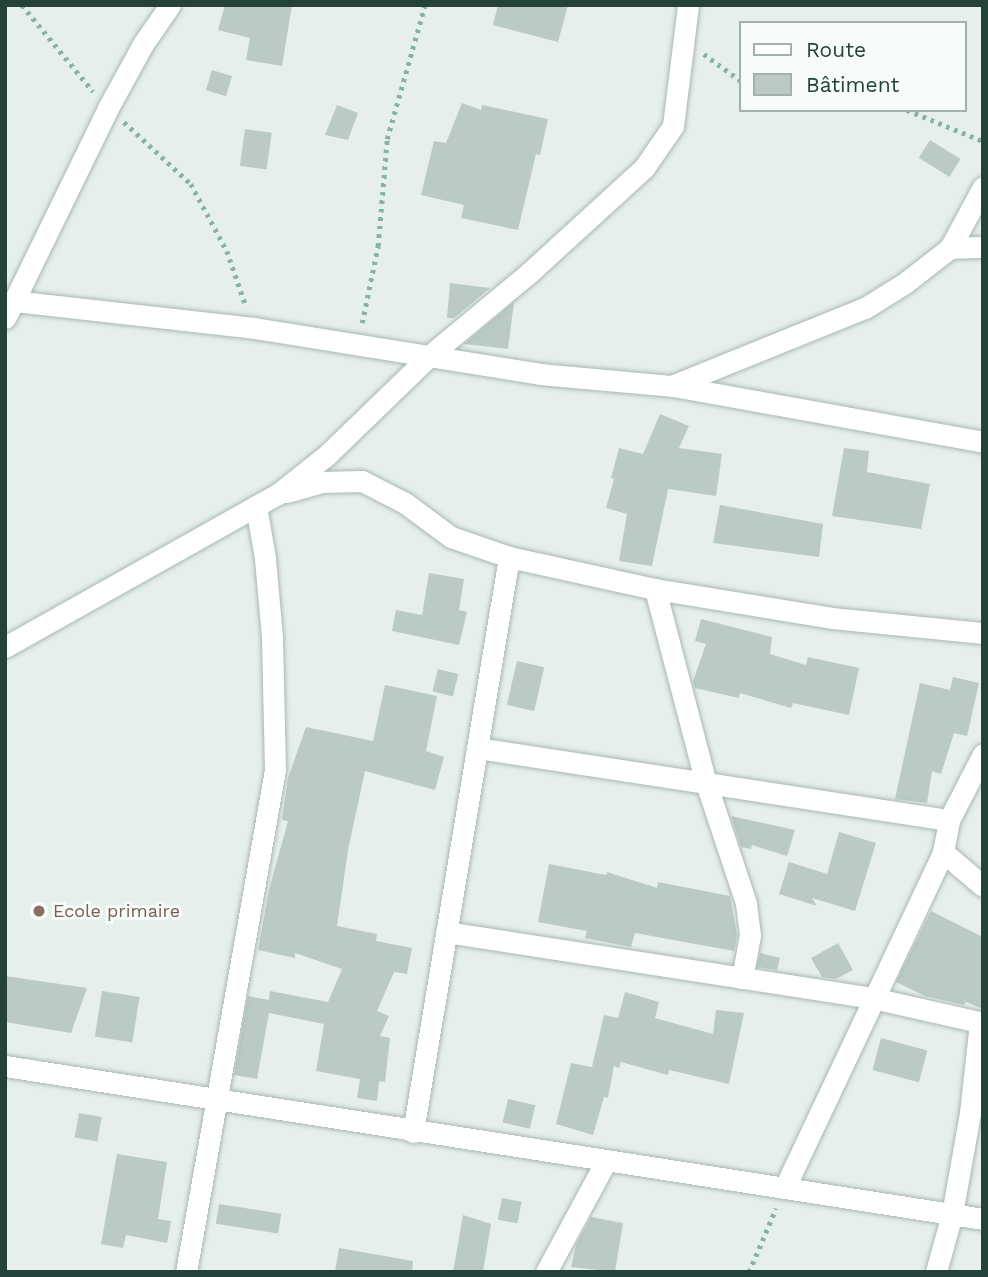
<!DOCTYPE html>
<html>
<head>
<meta charset="utf-8">
<style>
	body { margin:0 }
	#map { position:relative; width:988px; height:1277px; overflow:hidden; background:#e6efeb; font-family:"Work Sans",sans-serif }
	div>[style] { position:absolute }
	[style*='--x'] { left:calc(var(--x)*1px); top:calc(var(--y)*1px); width:calc(var(--w)*1px); rotate:calc(var(--a)*1deg) }
	.building>* { inset:0; background:#bbcac4; transform-origin:0 0 }
	.path>* { height:4.5px; margin-top:-2.25px; transform-origin:0; background:repeating-linear-gradient(90deg,#86b3a5 0 3.5px,transparent 0 8.5px) }
	.roads { filter:drop-shadow(0 0 2px #a8b8b2) drop-shadow(0 0 2px #a8b8b2) }
	.minor>* { height:21px; margin:-10.5px; padding:0 10.5px; transform-origin:10.5px; border-radius:10.5px; background:#fff }
	.dots>* { width:19px; height:19px; translate:-50% -50%; box-sizing:border-box; border:4px solid #f7fbf9; border-radius:50% }
	span { translate:-50% -50%; white-space:nowrap; text-align:center; line-height:1.15; -webkit-text-stroke:6px #f7fbf9; paint-order:stroke }
	.education-label { font-size:18px; color:#785e54 }
	.left { translate:0 -50%; text-align:left }
	.frame { position:absolute; inset:0; border:7px solid #24423a; pointer-events:none }
	.legend { position:absolute; left:739px; top:21px; width:228px; height:91px; box-sizing:border-box; background:#f7fbf9; border:2px solid #a3b1ad; margin:0; padding:9px 12px; list-style:none; font-size:21px; color:#24423a }
	.legend li { display:flex; align-items:center; gap:14px; height:35px }
	.legend b { width:35px; border:2px solid #a3b1ad }
</style>
</head>
<body>
<div id="map">
	<div class="building">
		<i style="clip-path:polygon(225px 5px,292px 5px,282px 66px,246px 60px,250px 38px,218px 30px)"></i>
		<i style="clip-path:polygon(498px 5px,568px 5px,558px 42px,493px 25px)"></i>
		<i style="left:212px;top:70px;width:21px;height:21px;rotate:17deg"></i>
		<i style="clip-path:polygon(462px 103px,481px 110px,482px 105px,548px 119px,540px 155px,536px 154px,518px 230px,461px 218px,464px 205px,421px 195px,434px 141px,446px 143px)"></i>
		<i style="clip-path:polygon(337px 105px,358px 113px,348px 140px,325px 135px)"></i>
		<i style="left:245px;top:129px;width:27px;height:37px;rotate:8deg"></i>
		<i style="left:930px;top:140px;width:36px;height:21px;rotate:32deg"></i>
		<i style="clip-path:polygon(450px 283px,490px 288px,454px 318px,447px 318px)"></i>
		<i style="clip-path:polygon(514px 302px,508px 349px,464px 344px)"></i>
		<i style="clip-path:polygon(660px 414px,689px 426px,679px 448px,722px 454px,716px 496px,668px 489px,652px 566px,619px 561px,627px 514px,606px 508px,614px 479px,611px 478px,619px 448px,643px 454px)"></i>
		<i style="clip-path:polygon(844px 448px,869px 451px,867px 472px,930px 484px,921px 529px,832px 516px)"></i>
		<i style="clip-path:polygon(720px 505px,823px 524px,819px 557px,713px 543px)"></i>
		<i style="clip-path:polygon(429px 573px,464px 579px,459px 610px,467px 612px,459px 645px,392px 631px,396px 610px,422px 615px)"></i>
		<i style="clip-path:polygon(701px 619px,772px 637px,770px 654px,806px 665px,808px 657px,859px 668px,849px 715px,793px 703px,791px 708px,740px 693px,739px 698px,695px 688px,693px 681px,706px 644px,695px 641px)"></i>
		<i style="left:517px;top:661px;width:28px;height:45px;rotate:13deg"></i>
		<i style="left:438px;top:669px;width:21px;height:23px;rotate:14deg"></i>
		<i style="clip-path:polygon(953px 677px,979px 683px,967px 736px,954px 733px,941px 774px,932px 771px,927px 803px,895px 799px,920px 683px,950px 690px)"></i>
		<i style="clip-path:polygon(385px 685px,437px 696px,426px 751px,444px 757px,435px 790px,365px 771px,348px 850px,337px 926px,377px 934px,376px 941px,412px 948px,407px 974px,394px 972px,377px 1011px,389px 1016px,380px 1036px,390px 1038px,385px 1082px,379px 1081px,377px 1101px,357px 1098px,360px 1079px,316px 1071px,324px 1024px,269px 1013px,257px 1079px,234px 1075px,248px 996px,269px 1000px,270px 991px,328px 1002px,342px 969px,295px 953px,295px 958px,258px 950px,269px 890px,288px 821px,282px 820px,288px 778px,306px 727px,373px 741px)"></i>
		<i style="clip-path:polygon(731px 816px,795px 830px,787px 856px,752px 845px,751px 849px,741px 847px)"></i>
		<i style="clip-path:polygon(839px 832px,876px 843px,855px 911px,812px 898px,817px 906px,779px 894px,789px 862px,827px 874px)"></i>
		<i style="clip-path:polygon(549px 864px,606px 875px,607px 872px,657px 888px,658px 882px,730px 896px,737px 935px,734px 951px,635px 933px,631px 947px,585px 938px,587px 931px,538px 922px)"></i>
		<i style="clip-path:polygon(931px 911px,983px 937px,983px 1009px,966px 1002px,964px 1005px,925px 996px,896px 982px)"></i>
		<i style="clip-path:polygon(838px 943px,853px 970px,836px 979px,822px 977px,811px 958px)"></i>
		<i style="clip-path:polygon(760px 953px,780px 958px,777px 970px,757px 967px)"></i>
		<i style="clip-path:polygon(5px 976px,87px 988px,71px 1033px,5px 1022px)"></i>
		<i style="left:102px;top:991px;width:38px;height:46px;rotate:9deg"></i>
		<i style="clip-path:polygon(625px 992px,659px 1002px,655px 1018px,713px 1034px,716px 1010px,744px 1013px,729px 1084px,669px 1070px,668px 1075px,621px 1062px,619px 1068px,614px 1066px,608px 1098px,604px 1097px,593px 1135px,556px 1124px,571px 1063px,592px 1067px,604px 1015px,618px 1018px)"></i>
		<i style="left:881px;top:1038px;width:48px;height:33px;rotate:15deg"></i>
		<i style="left:508px;top:1099px;width:28px;height:24px;rotate:13deg"></i>
		<i style="left:79px;top:1113px;width:23px;height:25px;rotate:10deg"></i>
		<i style="clip-path:polygon(117px 1154px,167px 1162px,158px 1219px,171px 1221px,167px 1243px,126px 1235px,123px 1248px,101px 1244px)"></i>
		<i style="left:502px;top:1198px;width:20px;height:22px;rotate:11deg"></i>
		<i style="left:219px;top:1204px;width:63px;height:20px;rotate:9deg"></i>
		<i style="clip-path:polygon(463px 1215px,491px 1224px,483px 1272px,453px 1272px)"></i>
		<i style="clip-path:polygon(591px 1217px,623px 1223px,615px 1272px,571px 1267px,576px 1245px)"></i>
		<i style="clip-path:polygon(339px 1248px,413px 1261px,412px 1272px,335px 1272px)"></i>
	</div>
	<div class="path">
		<i style="--x:22;--y:5;--w:112;--a:50.5"></i>
		<i style="--x:704;--y:54;--w:46;--a:36.1"></i>
		<i style="--x:806;--y:110;--w:15;--a:0"></i>
		<i style="--x:907;--y:110;--w:82;--a:22.2"></i>
		<i style="--x:124;--y:122;--w:91;--a:42.8"></i>
		<i style="--x:191;--y:184;--w:76;--a:61.8"></i>
		<i style="--x:227;--y:251;--w:58;--a:70.9"></i>
		<i style="--x:362;--y:323;--w:79;--a:-78.3"></i>
		<i style="--x:378;--y:246;--w:107;--a:-85.2"></i>
		<i style="--x:387;--y:139;--w:139;--a:-74.2"></i>
		<i style="--x:749;--y:1272;--w:69;--a:-67.1"></i>
	</div>
	<div class="roads">
		<div class="minor">
			<i style="--x:950;--y:248;--w:33;--a:-2"></i>
			<i style="--x:14;--y:301;--w:215;--a:-64"></i>
			<i style="--x:108;--y:108;--w:73;--a:-61.3"></i>
			<i style="--x:143;--y:44;--w:47;--a:-55.3"></i>
			<i style="--x:5;--y:318;--w:19;--a:-62"></i>
			<i style="--x:14;--y:301;--w:242;--a:6.4"></i>
			<i style="--x:254;--y:328;--w:290;--a:9.1"></i>
			<i style="--x:540;--y:374;--w:134;--a:5.2"></i>
			<i style="--x:673;--y:386;--w:315;--a:10.2"></i>
			<i style="--x:674;--y:385;--w:206;--a:-22"></i>
			<i style="--x:865;--y:308;--w:47;--a:-32"></i>
			<i style="--x:905;--y:283;--w:57;--a:-37.9"></i>
			<i style="--x:950;--y:248;--w:69;--a:-61.6"></i>
			<i style="--x:287;--y:492;--w:35;--a:-16"></i>
			<i style="--x:321;--y:482;--w:41;--a:-1.4"></i>
			<i style="--x:362;--y:481;--w:48;--a:27.1"></i>
			<i style="--x:405;--y:503;--w:57;--a:36.5"></i>
			<i style="--x:451;--y:537;--w:61;--a:19"></i>
			<i style="--x:509;--y:557;--w:149;--a:12.4"></i>
			<i style="--x:655;--y:589;--w:179;--a:9.3"></i>
			<i style="--x:832;--y:618;--w:152;--a:5.7"></i>
			<i style="--x:655;--y:589;--w:201;--a:75.3"></i>
			<i style="--x:706;--y:783;--w:126;--a:71.6"></i>
			<i style="--x:746;--y:903;--w:32;--a:83"></i>
			<i style="--x:750;--y:935;--w:44;--a:100.5"></i>
			<i style="--x:5;--y:647;--w:313;--a:-29.3"></i>
			<i style="--x:278;--y:494;--w:63;--a:-38.5"></i>
			<i style="--x:327;--y:455;--w:142;--a:-44.1"></i>
			<i style="--x:429;--y:356;--w:130;--a:-39.7"></i>
			<i style="--x:529;--y:273;--w:156;--a:-42.4"></i>
			<i style="--x:644;--y:168;--w:51;--a:-55.4"></i>
			<i style="--x:673;--y:126;--w:122;--a:-82.9"></i>
			<i style="--x:477;--y:748;--w:477;--a:8.7"></i>
			<i style="--x:943;--y:852;--w:52;--a:40.4"></i>
			<i style="--x:446;--y:932;--w:432;--a:8.8"></i>
			<i style="--x:873;--y:998;--w:113;--a:12.8"></i>
			<i style="--x:5;--y:1066;--w:990;--a:8.89"></i>
			<i style="--x:413;--y:1132;--w:583;--a:-80.52"></i>
			<i style="--x:785;--y:1187;--w:370;--a:-64.7"></i>
			<i style="--x:943;--y:852;--w:33;--a:-79"></i>
			<i style="--x:949;--y:820;--w:74;--a:-62.7"></i>
			<i style="--x:186;--y:1272;--w:510;--a:-79.95"></i>
			<i style="--x:275;--y:770;--w:133;--a:-91.3"></i>
			<i style="--x:272;--y:637;--w:79;--a:-95.1"></i>
			<i style="--x:265;--y:558;--w:53;--a:-99.8"></i>
			<i style="--x:546;--y:1272;--w:126;--a:-61.6"></i>
			<i style="--x:936;--y:1272;--w:60;--a:-74.6"></i>
			<i style="--x:952;--y:1214;--w:103;--a:-79.9"></i>
			<i style="--x:970;--y:1113;--w:91;--a:-83.7"></i>
		</div>
	</div>
	<div class="dots">
		<i style="left:39px;top:911px;background:#8d6e63"></i>
	</div>
	<div class="education-label">
		<span class="left" style="left:53px;top:911px">Ecole primaire</span>
	</div>
	<div class="frame"></div>
	<ul class="legend">
	<li><b style="height:9px;background:#fff"></b>Route</li>
	<li><b style="height:19px;background:#bbcac4"></b>Bâtiment</li>
	</ul>
</div>
</body>
</html>
